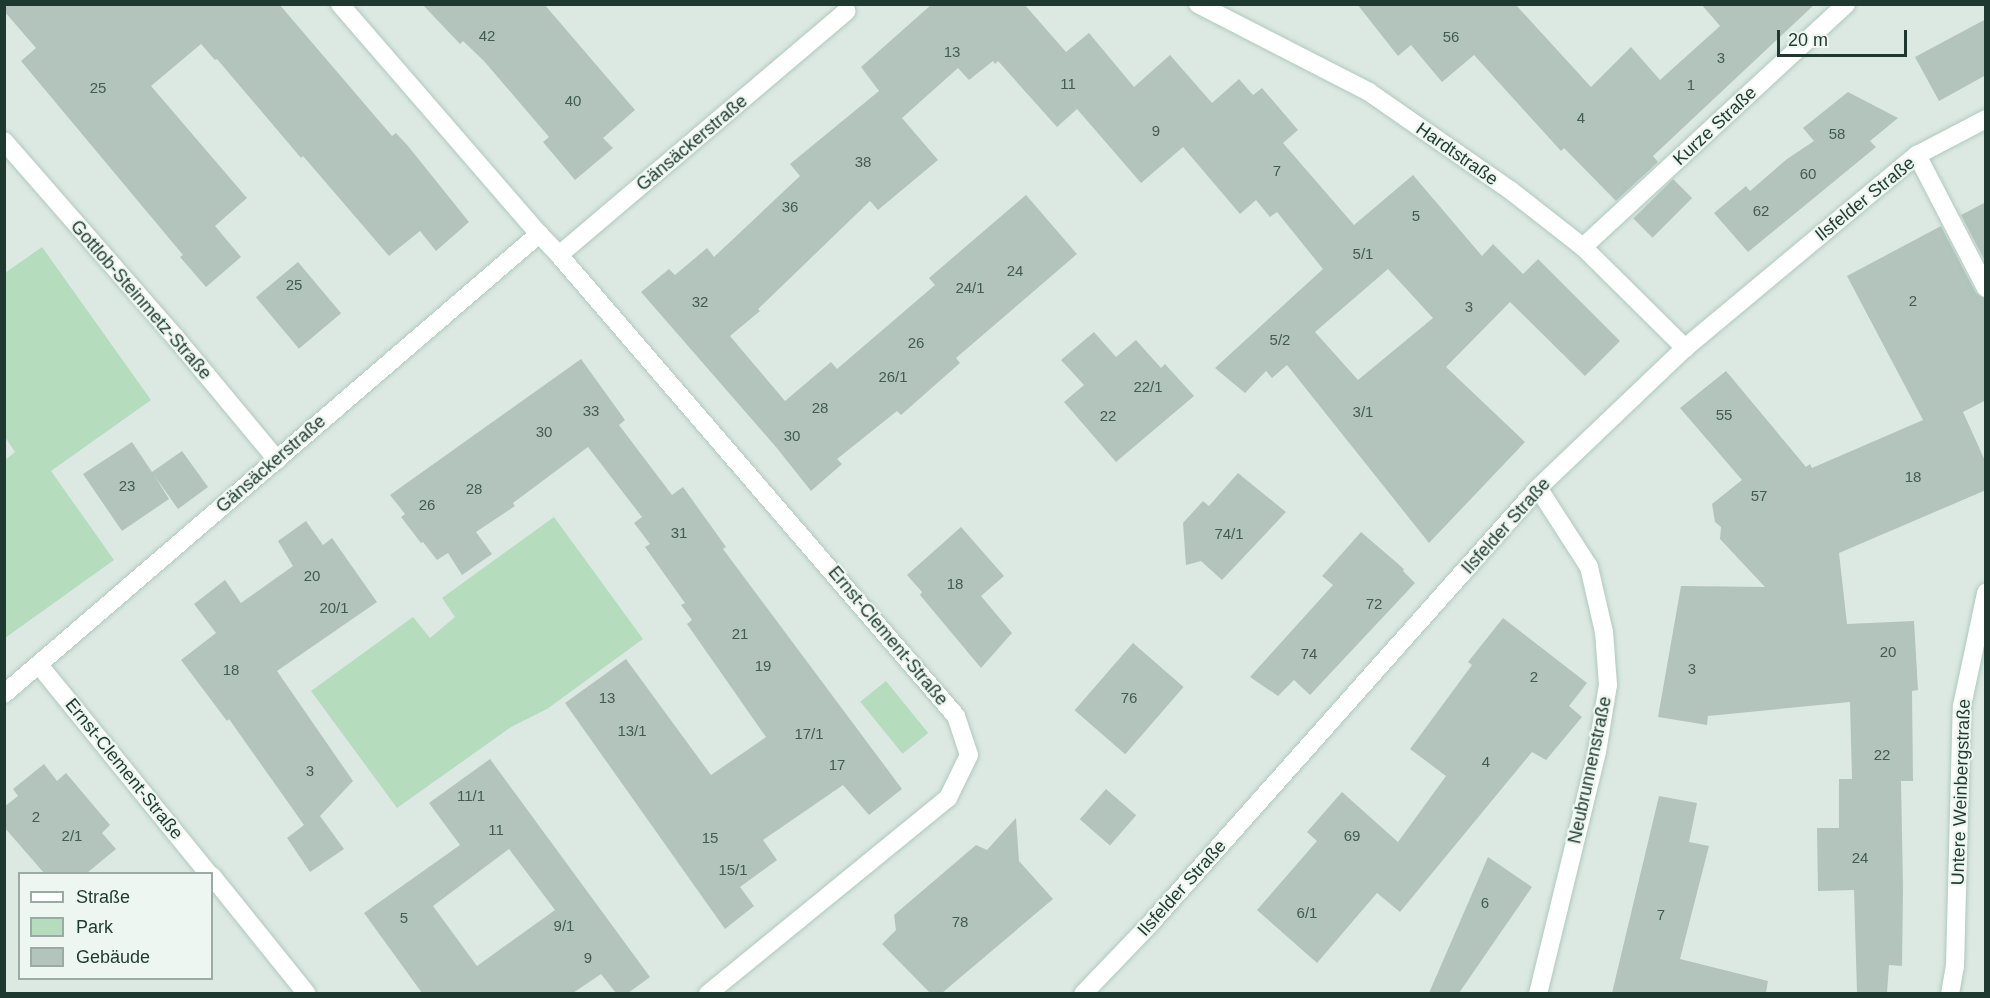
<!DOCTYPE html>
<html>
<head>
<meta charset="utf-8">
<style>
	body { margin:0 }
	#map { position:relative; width:1990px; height:998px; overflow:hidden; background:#dce9e3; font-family:Arial,sans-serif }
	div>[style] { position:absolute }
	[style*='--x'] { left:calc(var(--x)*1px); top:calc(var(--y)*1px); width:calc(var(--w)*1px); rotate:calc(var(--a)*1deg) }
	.green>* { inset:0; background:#b4dcbd; transform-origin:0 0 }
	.building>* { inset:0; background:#b2c4bc; transform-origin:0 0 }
	.roads { filter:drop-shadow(0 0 2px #afc9bf) drop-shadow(0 0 2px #afc9bf) }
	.street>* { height:18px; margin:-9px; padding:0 9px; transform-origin:9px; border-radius:9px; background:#fff }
	.secondary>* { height:18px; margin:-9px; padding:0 9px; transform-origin:9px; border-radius:9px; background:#fff }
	span { translate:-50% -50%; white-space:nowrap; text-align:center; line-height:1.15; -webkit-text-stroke:4.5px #edf6f1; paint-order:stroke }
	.number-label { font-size:15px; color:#435c53 }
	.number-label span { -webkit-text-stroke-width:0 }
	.street-label { font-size:18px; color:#1e3930 }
	.frame { position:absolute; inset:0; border:6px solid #1e3930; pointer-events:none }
	.legend { position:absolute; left:18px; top:872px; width:195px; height:108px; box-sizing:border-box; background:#edf6f1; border:2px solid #9aaaa4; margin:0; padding:8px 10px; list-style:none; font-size:18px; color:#1e3930 }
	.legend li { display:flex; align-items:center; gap:12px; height:30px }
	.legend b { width:30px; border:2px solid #9aaaa4 }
	.scale { position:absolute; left:1777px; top:30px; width:130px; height:27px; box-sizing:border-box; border:3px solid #1e3930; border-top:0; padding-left:8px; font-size:18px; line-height:21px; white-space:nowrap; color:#1e3930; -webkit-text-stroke:4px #edf6f1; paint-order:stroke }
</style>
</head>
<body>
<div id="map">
	<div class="green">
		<i style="clip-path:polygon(42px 247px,151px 400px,51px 471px,114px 560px,5px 638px,5px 460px,15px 452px,5px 437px,5px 273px)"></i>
		<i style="clip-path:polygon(554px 517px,643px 639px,547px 709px,511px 727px,397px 808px,311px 691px,413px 617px,430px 638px,455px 617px,442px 598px)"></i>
		<i style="left:886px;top:681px;width:67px;height:33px;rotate:51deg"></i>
	</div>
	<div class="building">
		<i style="clip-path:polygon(4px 4px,279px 4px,392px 136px,396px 133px,408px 146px,469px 222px,436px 251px,420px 231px,389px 256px,303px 156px,301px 158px,217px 59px,215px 60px,201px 44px,151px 86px,247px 198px,215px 226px,241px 257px,206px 287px,180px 257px,183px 255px,21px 61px,36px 48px,4px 11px)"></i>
		<i style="clip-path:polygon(422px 4px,544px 4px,635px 110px,603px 138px,613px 148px,575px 180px,543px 142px,549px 137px,484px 61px,463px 41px,460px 44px)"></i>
		<i style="clip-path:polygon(evenodd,932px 4px,1024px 4px,1066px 52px,1089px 33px,1134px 87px,1170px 55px,1212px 103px,1239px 79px,1253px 95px,1262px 88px,1298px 130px,1283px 143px,1354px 225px,1413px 175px,1482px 256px,1493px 244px,1523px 274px,1538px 259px,1620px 341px,1585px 376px,1510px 302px,1446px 367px,1525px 442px,1429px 543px,1287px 365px,1272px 378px,1266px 371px,1245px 393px,1215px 368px,1323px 269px,1277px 212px,1270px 217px,1256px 200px,1240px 214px,1183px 147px,1141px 183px,1077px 109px,1057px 127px,998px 61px,995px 64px,993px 61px,969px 80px,958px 68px,902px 118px,938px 160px,878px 210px,870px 201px,758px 309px,760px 311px,730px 336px,785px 401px,831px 362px,837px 369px,935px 285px,929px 278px,1026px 195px,1077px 254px,956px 358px,960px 363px,901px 415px,897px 411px,837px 459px,842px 464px,811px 491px,776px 447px,641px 292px,669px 269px,675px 275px,707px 248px,714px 257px,800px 176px,790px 164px,879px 91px,861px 67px,932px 4px,1388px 269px,1433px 318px,1358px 380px,1315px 332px,1388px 269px)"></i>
		<i style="clip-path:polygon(1357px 4px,1515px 4px,1591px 87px,1631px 47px,1660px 80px,1720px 26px,1701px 4px,1815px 4px,1653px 156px,1658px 162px,1616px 201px,1564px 148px,1561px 151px,1474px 55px,1442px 82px,1411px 45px,1398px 56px)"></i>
		<i style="clip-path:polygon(1986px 19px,1986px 75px,1939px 101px,1915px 57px)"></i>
		<i style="clip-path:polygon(1848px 92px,1898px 118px,1870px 141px,1876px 147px,1748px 252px,1714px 213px,1746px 186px,1750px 191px,1787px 159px,1814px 141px,1803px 128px)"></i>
		<i style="left:1673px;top:179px;width:27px;height:56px;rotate:45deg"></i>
		<i style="clip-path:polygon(1986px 202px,1986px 263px,1961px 215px)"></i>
		<i style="clip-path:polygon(1941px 226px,1976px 293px,1986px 299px,1986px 400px,1963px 412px,1986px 463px,1986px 490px,1839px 553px,1847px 624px,1914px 621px,1918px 690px,1912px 691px,1913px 781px,1901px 781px,1903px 889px,1902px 966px,1889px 965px,1887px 993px,1857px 993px,1854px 890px,1818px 891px,1817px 828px,1839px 828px,1839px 779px,1852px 779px,1850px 702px,1708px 716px,1707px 725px,1658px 717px,1681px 586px,1765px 587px,1720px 539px,1721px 527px,1715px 522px,1712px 504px,1742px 480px,1680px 408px,1726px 371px,1806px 467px,1810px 464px,1812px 468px,1923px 420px,1847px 276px)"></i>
		<i style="left:298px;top:262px;width:67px;height:55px;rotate:50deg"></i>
		<i style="clip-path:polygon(1094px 332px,1116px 357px,1136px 340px,1161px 368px,1165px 364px,1194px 396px,1116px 462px,1064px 402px,1084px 385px,1061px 360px)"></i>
		<i style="clip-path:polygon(581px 359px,625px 420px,619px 425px,672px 495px,683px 487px,726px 547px,723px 549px,902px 789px,869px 815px,843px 785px,763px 840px,777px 860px,740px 887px,754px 906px,725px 929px,565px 703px,626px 659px,711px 775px,766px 737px,687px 624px,692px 620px,681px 605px,685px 603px,645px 547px,650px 544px,634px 523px,642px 517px,588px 447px,513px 503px,515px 506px,476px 532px,492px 554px,462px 575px,448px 553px,437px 560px,423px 542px,421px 543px,401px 517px,405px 514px,390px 495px)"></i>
		<i style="clip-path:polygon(132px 442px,152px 472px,182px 451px,208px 487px,178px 509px,154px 475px,169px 499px,122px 531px,83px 474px)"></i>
		<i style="clip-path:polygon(1238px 473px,1286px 512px,1222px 580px,1201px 561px,1186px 565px,1183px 523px,1203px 501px,1209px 506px)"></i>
		<i style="clip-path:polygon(306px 521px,323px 545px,332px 538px,377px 602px,277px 671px,353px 781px,320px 816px,344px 849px,310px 872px,287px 838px,304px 825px,229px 719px,227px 721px,181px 660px,216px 633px,194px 604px,225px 580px,241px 603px,293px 566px,278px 541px)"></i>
		<i style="clip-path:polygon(961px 527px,1004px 576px,981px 596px,1012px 633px,981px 668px,920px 595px,922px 592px,907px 575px)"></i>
		<i style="clip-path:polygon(1361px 532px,1404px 569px,1403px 571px,1415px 583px,1310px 695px,1294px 680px,1278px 696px,1250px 677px,1333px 585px,1322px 576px)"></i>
		<i style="clip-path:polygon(1503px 618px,1587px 683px,1569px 706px,1582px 717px,1546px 760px,1532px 752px,1400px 912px,1377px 893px,1317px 963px,1257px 910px,1317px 841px,1307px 832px,1342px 792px,1398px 842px,1446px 776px,1410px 749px,1472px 665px,1468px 662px)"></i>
		<i style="left:1133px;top:643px;width:67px;height:89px;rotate:41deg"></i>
		<i style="clip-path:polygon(evenodd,490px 759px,650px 977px,628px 993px,616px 993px,601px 974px,573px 993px,422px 993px,364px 913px,460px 845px,429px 803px,490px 759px,509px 849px,555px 910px,477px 966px,433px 906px,509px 849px)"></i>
		<i style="clip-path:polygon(44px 764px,57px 781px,66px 773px,110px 825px,102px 833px,116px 849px,87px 873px,44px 873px,4px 827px,4px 807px,18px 796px,13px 789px)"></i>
		<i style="left:1106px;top:789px;width:40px;height:40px;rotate:41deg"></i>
		<i style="clip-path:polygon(1659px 796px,1697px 803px,1689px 842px,1709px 846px,1680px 959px,1768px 981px,1766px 993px,1612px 993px)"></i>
		<i style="clip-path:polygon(1016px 818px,1019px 861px,1053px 899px,942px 993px,930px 993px,882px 944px,896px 930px,894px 915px,976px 845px,987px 850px)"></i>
		<i style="clip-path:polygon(1488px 857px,1532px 887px,1459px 993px,1429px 993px)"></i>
	</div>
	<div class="roads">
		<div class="street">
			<i style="--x:1198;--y:4;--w:192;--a:27.2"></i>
			<i style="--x:1369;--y:92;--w:172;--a:34.8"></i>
			<i style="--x:1510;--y:190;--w:93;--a:38"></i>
			<i style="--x:1583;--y:247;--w:144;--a:44.7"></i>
			<i style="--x:4;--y:141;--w:260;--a:48.9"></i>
			<i style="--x:175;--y:337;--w:160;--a:50.3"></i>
			<i style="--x:1917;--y:155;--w:150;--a:62.6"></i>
			<i style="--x:539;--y:234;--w:29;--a:46"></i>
			<i style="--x:559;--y:255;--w:377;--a:-40.3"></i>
			<i style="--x:1583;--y:247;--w:358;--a:-42.7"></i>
			<i style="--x:559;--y:255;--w:608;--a:49.27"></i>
			<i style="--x:956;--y:716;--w:41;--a:71.6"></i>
			<i style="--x:969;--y:755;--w:48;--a:116"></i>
			<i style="--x:948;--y:798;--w:310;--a:140.8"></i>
			<i style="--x:39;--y:665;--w:269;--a:50.9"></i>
			<i style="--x:4;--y:694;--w:706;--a:-40.69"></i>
			<i style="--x:539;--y:234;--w:304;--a:-130.9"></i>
			<i style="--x:212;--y:876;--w:151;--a:51.2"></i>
			<i style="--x:1538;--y:994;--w:249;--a:-76.3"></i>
			<i style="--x:1597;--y:752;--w:68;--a:-80.7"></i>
			<i style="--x:1608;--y:685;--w:53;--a:-94.3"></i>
			<i style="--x:1604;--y:632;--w:67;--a:-103"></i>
			<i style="--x:1589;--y:567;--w:94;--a:-122.8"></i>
			<i style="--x:1950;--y:994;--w:28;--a:-80"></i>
			<i style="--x:1955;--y:966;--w:260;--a:-88.5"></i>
			<i style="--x:1962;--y:706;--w:116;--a:-78"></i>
		</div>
		<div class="secondary">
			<i style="--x:1083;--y:994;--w:98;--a:-46.2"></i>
			<i style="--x:1151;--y:923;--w:582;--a:-48.34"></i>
			<i style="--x:1538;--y:488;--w:203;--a:-43.6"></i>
			<i style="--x:1685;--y:348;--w:302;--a:-39.8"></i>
			<i style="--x:1917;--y:155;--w:78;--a:-27.6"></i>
		</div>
	</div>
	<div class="number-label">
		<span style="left:487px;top:36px">42</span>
		<span style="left:1451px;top:37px">56</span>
		<span style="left:952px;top:52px">13</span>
		<span style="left:1721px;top:58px">3</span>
		<span style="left:1068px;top:84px">11</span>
		<span style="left:1691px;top:85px">1</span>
		<span style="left:98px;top:88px">25</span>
		<span style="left:573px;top:101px">40</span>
		<span style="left:1581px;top:118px">4</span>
		<span style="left:1156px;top:131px">9</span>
		<span style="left:1837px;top:134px">58</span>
		<span style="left:863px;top:162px">38</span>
		<span style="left:1277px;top:171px">7</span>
		<span style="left:1808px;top:174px">60</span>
		<span style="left:790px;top:207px">36</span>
		<span style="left:1761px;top:211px">62</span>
		<span style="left:1416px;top:216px">5</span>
		<span style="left:1363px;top:254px">5/1</span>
		<span style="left:1015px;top:271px">24</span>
		<span style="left:294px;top:285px">25</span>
		<span style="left:970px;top:288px">24/1</span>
		<span style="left:1913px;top:301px">2</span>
		<span style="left:700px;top:302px">32</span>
		<span style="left:1469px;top:307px">3</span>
		<span style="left:1280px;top:340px">5/2</span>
		<span style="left:916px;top:343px">26</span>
		<span style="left:893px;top:377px">26/1</span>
		<span style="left:1148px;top:387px">22/1</span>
		<span style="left:820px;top:408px">28</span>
		<span style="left:591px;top:411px">33</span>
		<span style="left:1363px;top:412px">3/1</span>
		<span style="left:1724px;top:415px">55</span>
		<span style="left:1108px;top:416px">22</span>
		<span style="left:544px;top:432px">30</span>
		<span style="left:792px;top:436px">30</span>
		<span style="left:1913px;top:477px">18</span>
		<span style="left:127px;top:486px">23</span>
		<span style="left:474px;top:489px">28</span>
		<span style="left:1759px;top:496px">57</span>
		<span style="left:427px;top:505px">26</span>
		<span style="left:679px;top:533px">31</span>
		<span style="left:1229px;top:534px">74/1</span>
		<span style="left:312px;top:576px">20</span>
		<span style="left:955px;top:584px">18</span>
		<span style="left:1374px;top:604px">72</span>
		<span style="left:334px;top:608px">20/1</span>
		<span style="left:740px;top:634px">21</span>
		<span style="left:1888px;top:652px">20</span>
		<span style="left:1309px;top:654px">74</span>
		<span style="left:763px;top:666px">19</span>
		<span style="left:1692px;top:669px">3</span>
		<span style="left:231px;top:670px">18</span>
		<span style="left:1534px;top:677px">2</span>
		<span style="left:607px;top:698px">13</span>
		<span style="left:1129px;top:698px">76</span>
		<span style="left:632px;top:731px">13/1</span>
		<span style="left:809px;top:734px">17/1</span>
		<span style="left:1882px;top:755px">22</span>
		<span style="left:1486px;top:762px">4</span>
		<span style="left:837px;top:765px">17</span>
		<span style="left:310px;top:771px">3</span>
		<span style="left:471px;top:796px">11/1</span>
		<span style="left:36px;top:817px">2</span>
		<span style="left:496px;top:830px">11</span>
		<span style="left:72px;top:836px">2/1</span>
		<span style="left:1352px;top:836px">69</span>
		<span style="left:710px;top:838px">15</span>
		<span style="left:1860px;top:858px">24</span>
		<span style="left:733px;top:870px">15/1</span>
		<span style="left:1485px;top:903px">6</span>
		<span style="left:1307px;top:913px">6/1</span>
		<span style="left:1661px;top:915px">7</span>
		<span style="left:404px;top:918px">5</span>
		<span style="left:960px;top:922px">78</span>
		<span style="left:564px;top:926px">9/1</span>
		<span style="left:588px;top:958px">9</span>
	</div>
	<div class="street-label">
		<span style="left:1715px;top:126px;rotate:-43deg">Kurze Straße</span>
		<span style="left:692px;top:143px;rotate:-40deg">Gänsäckerstraße</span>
		<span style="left:1457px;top:154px;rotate:35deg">Hardtstraße</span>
		<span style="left:1865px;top:199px;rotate:-39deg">Ilsfelder Straße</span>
		<span style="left:141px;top:300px;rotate:49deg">Gottlob-Steinmetz-Straße</span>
		<span style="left:271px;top:464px;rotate:-41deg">Gänsäckerstraße</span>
		<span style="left:1506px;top:526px;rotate:-48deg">Ilsfelder Straße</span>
		<span style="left:888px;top:636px;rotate:50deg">Ernst-Clement-Straße</span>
		<span style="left:124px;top:769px;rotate:51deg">Ernst-Clement-Straße</span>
		<span style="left:1590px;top:770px;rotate:-78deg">Neubrunnenstraße</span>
		<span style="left:1961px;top:792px;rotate:-88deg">Untere Weinbergstraße</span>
		<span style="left:1182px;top:888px;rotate:-48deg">Ilsfelder Straße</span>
	</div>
	<div class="frame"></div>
	<ul class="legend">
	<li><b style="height:8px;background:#fff"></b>Straße</li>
	<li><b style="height:16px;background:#b4dcbd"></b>Park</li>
	<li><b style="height:16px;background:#b2c4bc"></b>Gebäude</li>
	</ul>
	<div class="scale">20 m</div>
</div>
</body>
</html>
